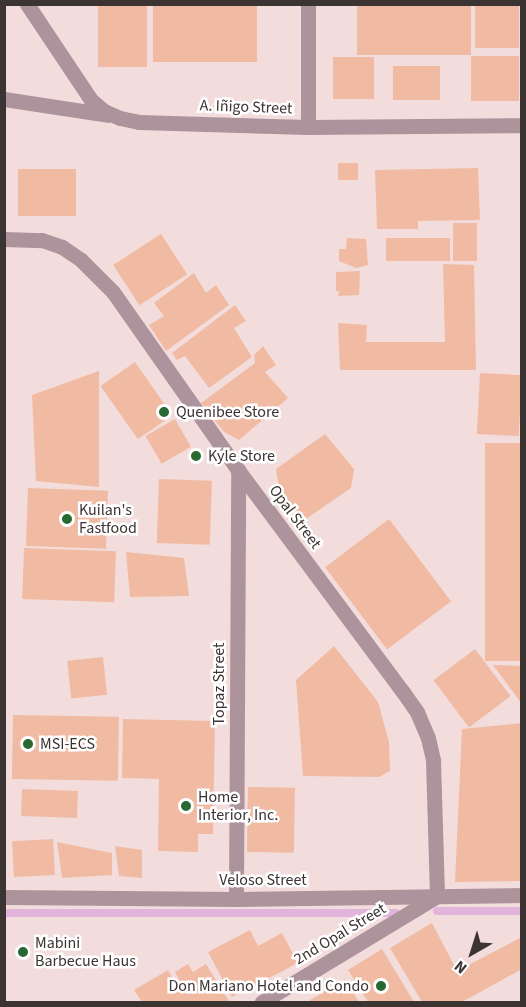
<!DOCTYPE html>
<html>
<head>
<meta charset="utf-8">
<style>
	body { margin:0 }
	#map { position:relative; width:526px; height:1007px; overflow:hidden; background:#f3dddc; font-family:"Source Sans 3",sans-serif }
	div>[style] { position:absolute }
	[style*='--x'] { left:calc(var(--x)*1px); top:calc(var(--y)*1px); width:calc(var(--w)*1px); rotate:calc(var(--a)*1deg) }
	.stream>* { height:8px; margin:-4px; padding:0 4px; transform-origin:4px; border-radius:4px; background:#e1b5db }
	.building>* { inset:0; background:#f0bba2; transform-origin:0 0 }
	.minor>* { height:15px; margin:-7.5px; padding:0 7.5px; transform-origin:7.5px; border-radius:7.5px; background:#ad949c }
	.dots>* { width:16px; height:16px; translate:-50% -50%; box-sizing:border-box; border:3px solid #fff; border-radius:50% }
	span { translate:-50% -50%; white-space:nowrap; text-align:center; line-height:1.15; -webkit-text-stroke:5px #fff; paint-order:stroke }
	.street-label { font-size:16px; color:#3c3333 }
	.poi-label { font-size:16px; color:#3c3333 }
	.left { translate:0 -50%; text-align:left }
	.right { translate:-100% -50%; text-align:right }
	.frame { position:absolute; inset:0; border:6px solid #3c3333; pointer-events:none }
	.north { position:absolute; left:442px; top:923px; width:60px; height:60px; -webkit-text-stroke:4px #fff; paint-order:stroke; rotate:219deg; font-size:16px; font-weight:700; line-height:24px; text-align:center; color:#3c3333 }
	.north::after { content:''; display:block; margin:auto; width:21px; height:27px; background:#3c3333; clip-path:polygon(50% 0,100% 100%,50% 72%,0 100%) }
</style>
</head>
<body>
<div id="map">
	<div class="stream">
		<i style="--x:437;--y:911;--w:85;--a:0"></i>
		<i style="--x:4;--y:913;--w:392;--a:0"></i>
	</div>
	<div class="building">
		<i style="left:98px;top:4px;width:49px;height:63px"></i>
		<i style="left:153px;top:4px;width:104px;height:58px"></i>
		<i style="left:475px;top:4px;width:44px;height:44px"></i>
		<i style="left:357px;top:5px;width:114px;height:50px"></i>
		<i style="left:471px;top:56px;width:48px;height:45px"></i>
		<i style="left:333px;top:57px;width:41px;height:42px"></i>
		<i style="left:393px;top:66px;width:47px;height:34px"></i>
		<i style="left:338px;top:163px;width:20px;height:17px"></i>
		<i style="clip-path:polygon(478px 168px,480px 220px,418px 221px,418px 229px,377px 229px,375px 170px)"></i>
		<i style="left:18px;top:169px;width:58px;height:47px"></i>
		<i style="left:453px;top:223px;width:24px;height:38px"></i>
		<i style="left:161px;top:234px;width:48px;height:57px;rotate:57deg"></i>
		<i style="clip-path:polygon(347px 238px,366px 239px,368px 265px,356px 268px,339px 261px,339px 249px,346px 249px)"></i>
		<i style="left:450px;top:238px;width:23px;height:64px;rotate:90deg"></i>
		<i style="clip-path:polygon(443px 264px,474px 265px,476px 370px,340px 370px,338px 323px,367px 325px,366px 342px,445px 342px)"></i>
		<i style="clip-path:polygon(360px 271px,359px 295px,338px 296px,339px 291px,336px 291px,336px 272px)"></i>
		<i style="clip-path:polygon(194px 273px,206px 293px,216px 285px,229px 305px,166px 351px,149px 325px,164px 316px,154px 303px)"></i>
		<i style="clip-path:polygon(235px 305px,246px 321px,234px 328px,252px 357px,209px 388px,185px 356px,177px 360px,172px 353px)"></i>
		<i style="clip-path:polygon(263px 346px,276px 365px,265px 372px,288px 398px,239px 440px,224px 432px,201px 403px,255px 363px,254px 355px)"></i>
		<i style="left:135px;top:362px;width:65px;height:42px;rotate:55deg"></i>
		<i style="clip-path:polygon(99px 371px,99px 487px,36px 481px,32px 395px)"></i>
		<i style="left:480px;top:373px;width:42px;height:61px;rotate:3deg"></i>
		<i style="left:175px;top:419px;width:32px;height:34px;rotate:60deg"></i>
		<i style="clip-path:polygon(325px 434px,354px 469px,351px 488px,303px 521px,279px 488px,276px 469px)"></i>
		<i style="left:485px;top:443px;width:37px;height:218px"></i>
		<i style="left:159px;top:479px;width:53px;height:64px;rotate:2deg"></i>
		<i style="left:28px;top:488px;width:80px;height:58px;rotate:2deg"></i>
		<i style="left:389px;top:519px;width:103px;height:80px;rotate:53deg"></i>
		<i style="left:24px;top:548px;width:92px;height:51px;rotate:2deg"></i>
		<i style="clip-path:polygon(126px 552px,184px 558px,189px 596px,130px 597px)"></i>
		<i style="clip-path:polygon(334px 646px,378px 702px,389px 742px,390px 771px,379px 777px,303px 776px,296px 680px)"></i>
		<i style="left:475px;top:649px;width:59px;height:52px;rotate:53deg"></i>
		<i style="left:103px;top:657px;width:38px;height:36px;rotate:84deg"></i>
		<i style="clip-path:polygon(493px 665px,522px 666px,522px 704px)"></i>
		<i style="left:13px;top:715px;width:106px;height:64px;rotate:1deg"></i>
		<i style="clip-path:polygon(123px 719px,215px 721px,213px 834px,198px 834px,198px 852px,158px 851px,159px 779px,122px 778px)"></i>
		<i style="clip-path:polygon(522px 723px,522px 881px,455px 882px,462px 729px)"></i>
		<i style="left:248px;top:787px;width:47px;height:65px;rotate:1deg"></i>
		<i style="left:22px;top:789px;width:56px;height:27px;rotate:2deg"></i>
		<i style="left:53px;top:839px;width:36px;height:41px;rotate:87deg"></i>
		<i style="clip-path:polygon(57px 842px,112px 853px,112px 875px,62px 878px)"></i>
		<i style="clip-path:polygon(115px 846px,142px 850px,142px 878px,119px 876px)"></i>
		<i style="clip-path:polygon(432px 923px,457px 971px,522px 937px,522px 969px,462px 1002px,422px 1002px,390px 948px)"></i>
		<i style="clip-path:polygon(250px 930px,258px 946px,282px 933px,298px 963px,232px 997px,208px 952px)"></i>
		<i style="clip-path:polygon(382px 949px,414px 1002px,368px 1002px,348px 970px)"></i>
		<i style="clip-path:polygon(188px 964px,193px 972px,206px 964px,229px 1001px,142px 1002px,134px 990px,168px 970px,175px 983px,181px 983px,175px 972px)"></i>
		<i style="clip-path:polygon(345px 979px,359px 1002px,311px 1002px,310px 1000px)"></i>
	</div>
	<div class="minor">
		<i style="--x:27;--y:4;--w:115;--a:56.3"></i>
		<i style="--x:91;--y:100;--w:17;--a:40"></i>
		<i style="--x:104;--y:111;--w:17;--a:24"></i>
		<i style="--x:120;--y:118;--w:19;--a:12"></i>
		<i style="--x:139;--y:122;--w:169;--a:1.7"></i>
		<i style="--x:308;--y:127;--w:214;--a:-0.5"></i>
		<i style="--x:308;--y:4;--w:123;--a:90"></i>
		<i style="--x:4;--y:99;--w:105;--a:8.7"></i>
		<i style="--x:4;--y:239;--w:38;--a:2"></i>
		<i style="--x:42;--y:240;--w:21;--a:19"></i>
		<i style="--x:62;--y:247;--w:23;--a:34"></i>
		<i style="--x:81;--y:260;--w:45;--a:45"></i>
		<i style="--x:113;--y:292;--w:218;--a:54.9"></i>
		<i style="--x:238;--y:470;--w:277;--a:53.4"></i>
		<i style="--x:403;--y:692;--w:24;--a:55"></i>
		<i style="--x:417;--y:712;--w:28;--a:67"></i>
		<i style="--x:428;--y:738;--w:23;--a:77"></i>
		<i style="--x:433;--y:760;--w:136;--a:88.3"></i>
		<i style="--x:437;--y:896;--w:205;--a:148.8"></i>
		<i style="--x:4;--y:897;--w:232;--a:0.5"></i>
		<i style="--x:236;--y:899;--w:286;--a:-0.8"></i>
		<i style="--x:236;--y:899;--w:429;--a:-89.7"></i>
	</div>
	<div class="dots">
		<i style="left:164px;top:412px;background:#286831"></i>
		<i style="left:196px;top:456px;background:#286831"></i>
		<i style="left:67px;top:519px;background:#286831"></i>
		<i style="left:28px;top:744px;background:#286831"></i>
		<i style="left:186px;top:806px;background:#286831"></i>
		<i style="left:23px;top:952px;background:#286831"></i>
		<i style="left:381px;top:986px;background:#286831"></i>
	</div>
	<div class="street-label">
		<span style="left:246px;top:107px;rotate:2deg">A. Iñigo Street</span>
		<span style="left:295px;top:517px;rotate:53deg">Opal Street</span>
		<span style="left:219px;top:684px;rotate:-90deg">Topaz Street</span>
		<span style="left:263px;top:880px">Veloso Street</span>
		<span style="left:340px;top:934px;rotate:-31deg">2nd Opal Street</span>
	</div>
	<div class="poi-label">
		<span class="left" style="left:176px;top:412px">Quenibee Store</span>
		<span class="left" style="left:208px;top:456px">Kyle Store</span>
		<span class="left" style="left:79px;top:519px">Kuilan's<br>Fastfood</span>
		<span class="left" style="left:40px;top:744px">MSI-ECS</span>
		<span class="left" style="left:198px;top:806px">Home<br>Interior, Inc.</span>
		<span class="left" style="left:35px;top:952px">Mabini<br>Barbecue Haus</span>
		<span class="right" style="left:369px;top:986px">Don Mariano Hotel and Condo</span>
	</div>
	<div class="frame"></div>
	<div class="north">N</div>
</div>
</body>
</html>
